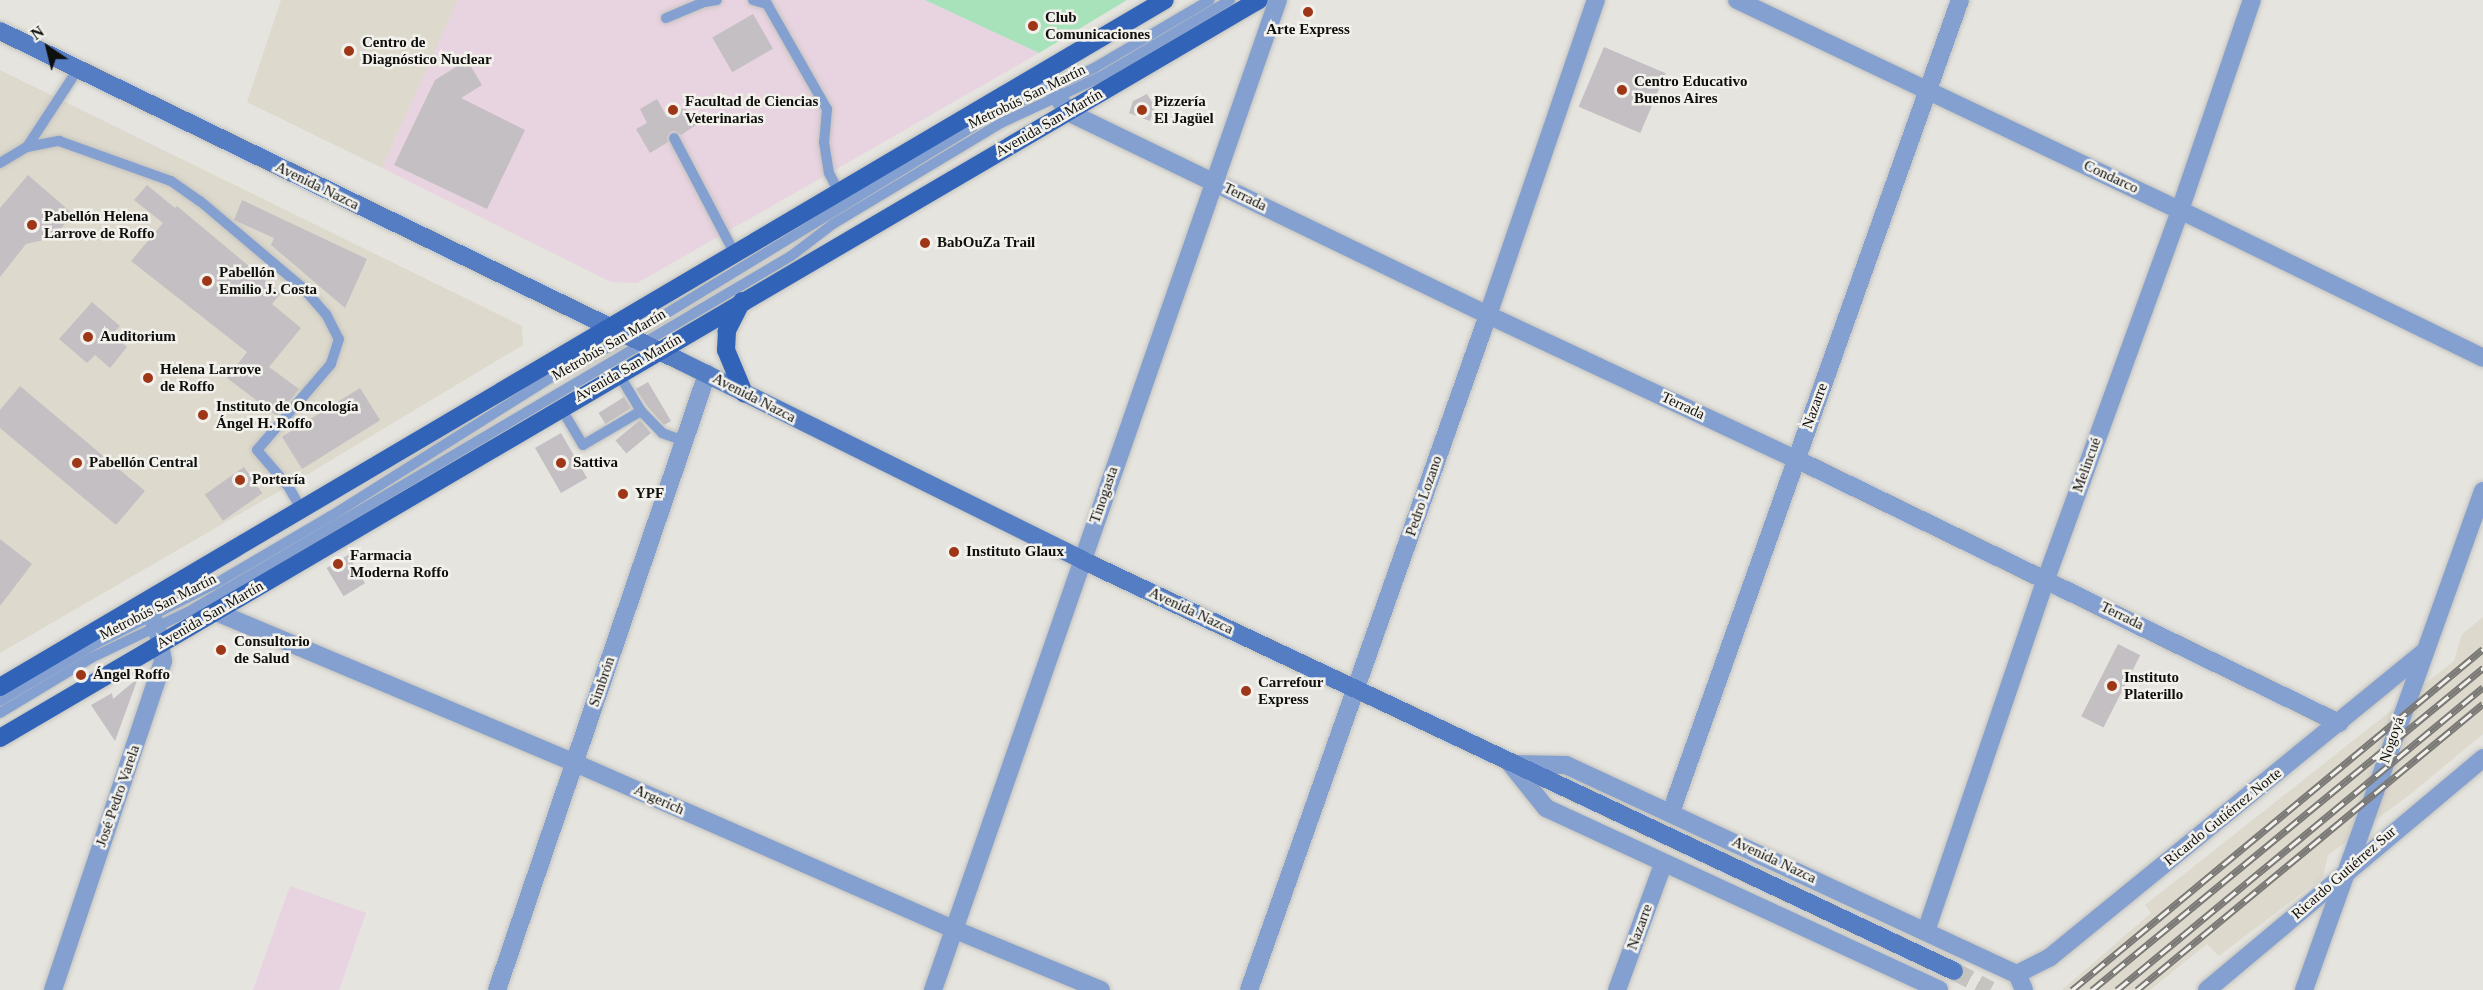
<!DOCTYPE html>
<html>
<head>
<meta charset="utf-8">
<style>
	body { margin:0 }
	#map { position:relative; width:2483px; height:990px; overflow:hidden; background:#e5e4df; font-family:"Times New Roman",serif }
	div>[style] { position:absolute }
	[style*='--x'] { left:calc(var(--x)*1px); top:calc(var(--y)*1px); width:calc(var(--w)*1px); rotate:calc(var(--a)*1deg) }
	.built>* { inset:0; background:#ddd9cd }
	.education>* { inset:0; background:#e8d3e0 }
	.green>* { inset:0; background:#a7e2bb }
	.building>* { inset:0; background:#c4bfc2; transform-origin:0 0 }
	.secondary-tunnel>* { height:18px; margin-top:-9px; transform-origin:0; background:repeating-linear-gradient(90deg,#c5c4c0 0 18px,transparent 0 27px) }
	.roads { filter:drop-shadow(0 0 2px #c3c2bd) drop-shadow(0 0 2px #c3c2bd) }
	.service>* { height:10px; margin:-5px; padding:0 5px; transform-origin:5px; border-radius:5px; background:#84a0d0 }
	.minor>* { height:18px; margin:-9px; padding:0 9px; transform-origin:9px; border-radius:9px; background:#84a0d0 }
	.tertiary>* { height:18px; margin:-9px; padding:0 9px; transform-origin:9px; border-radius:9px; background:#84a0d0 }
	.secondary>* { height:18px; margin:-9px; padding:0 9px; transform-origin:9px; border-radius:9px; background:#547dc3 }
	.primary>* { height:18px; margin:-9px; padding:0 9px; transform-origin:9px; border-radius:9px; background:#3163b8 }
	.rail>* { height:7px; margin-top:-3.5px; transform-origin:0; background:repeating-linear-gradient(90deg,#f2f1ec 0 14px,#7a7976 0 28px); box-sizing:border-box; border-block:2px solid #7a7976 }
	.dots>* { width:16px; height:16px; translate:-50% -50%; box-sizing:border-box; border:3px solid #f2f1ec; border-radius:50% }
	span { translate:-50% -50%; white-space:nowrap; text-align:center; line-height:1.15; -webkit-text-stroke:5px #f2f1ec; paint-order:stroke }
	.poi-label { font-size:15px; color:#0f0f0d; font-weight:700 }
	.left { translate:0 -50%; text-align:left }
	.street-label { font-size:15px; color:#0f0f0d }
	.north { position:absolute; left:18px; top:18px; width:60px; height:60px; -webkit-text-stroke:4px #f2f1ec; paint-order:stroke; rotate:325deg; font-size:16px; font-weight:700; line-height:24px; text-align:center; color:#0f0f0d }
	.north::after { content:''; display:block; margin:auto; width:21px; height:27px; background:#0f0f0d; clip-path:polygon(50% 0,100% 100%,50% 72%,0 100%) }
</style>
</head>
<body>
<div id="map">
	<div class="built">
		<i style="clip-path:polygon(281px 0,458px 0,382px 168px,247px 102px)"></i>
		<i style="clip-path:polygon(0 70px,522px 326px,523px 345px,288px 486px,0 653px)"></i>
		<i style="clip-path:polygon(2483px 617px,2483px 734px,2408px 796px,2328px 855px,2323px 877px,2219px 956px,2207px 944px,2150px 990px,2062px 990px,2151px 913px,2145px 905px,2454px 661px,2462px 634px)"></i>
	</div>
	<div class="education">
		<i style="clip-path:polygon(458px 0,925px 0,1039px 53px,637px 283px,611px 282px,382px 168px)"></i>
		<i style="clip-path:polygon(290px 886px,366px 913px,339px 990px,253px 990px)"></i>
	</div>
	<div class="green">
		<i style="clip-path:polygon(925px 0,1127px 0,1039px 53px)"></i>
	</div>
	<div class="building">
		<i style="left:753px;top:14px;width:40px;height:47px;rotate:60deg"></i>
		<i style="left:1604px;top:47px;width:67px;height:65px;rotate:23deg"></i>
		<i style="clip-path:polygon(467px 60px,482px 85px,461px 98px,525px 130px,487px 209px,394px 165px,435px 80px)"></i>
		<i style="clip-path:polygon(1147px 94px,1155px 107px,1150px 121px,1129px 113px,1133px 101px)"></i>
		<i style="clip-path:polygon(657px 99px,667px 117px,685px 107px,696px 125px,681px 135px,675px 131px,670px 132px,667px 137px,668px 142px,650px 153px,636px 129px,647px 123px,640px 109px)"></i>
		<i style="clip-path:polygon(28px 175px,73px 214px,53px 238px,26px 244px,0 277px,0 208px)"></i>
		<i style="clip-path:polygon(147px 185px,175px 208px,177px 206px,281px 293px,272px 304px,301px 328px,269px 367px,299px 389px,277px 416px,227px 378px,247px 352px,131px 261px,163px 223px,134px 200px)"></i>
		<i style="clip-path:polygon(242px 200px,367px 259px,345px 308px,271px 245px,274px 238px,234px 220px)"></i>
		<i style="clip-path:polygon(92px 302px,120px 326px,112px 334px,127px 347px,110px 368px,95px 355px,87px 363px,59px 339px)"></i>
		<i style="clip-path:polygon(648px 382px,671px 421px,664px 425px,647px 406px,636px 389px)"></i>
		<i style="clip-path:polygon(20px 386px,145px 491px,116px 525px,0 428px,0 410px)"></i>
		<i style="left:360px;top:388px;width:38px;height:92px;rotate:58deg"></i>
		<i style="left:624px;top:397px;width:13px;height:30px;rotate:58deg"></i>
		<i style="left:640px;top:420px;width:17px;height:32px;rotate:50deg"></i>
		<i style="left:561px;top:433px;width:52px;height:30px;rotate:60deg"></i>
		<i style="left:244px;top:467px;width:32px;height:48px;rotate:55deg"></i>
		<i style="clip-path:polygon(0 539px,32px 564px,0 606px)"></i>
		<i style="left:348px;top:555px;width:33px;height:25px;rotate:59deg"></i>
		<i style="left:2118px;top:644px;width:25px;height:81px;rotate:27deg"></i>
		<i style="clip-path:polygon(138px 678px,115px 741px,91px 705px,112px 693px,113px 699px)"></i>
	</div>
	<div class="secondary-tunnel">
		<i style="--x:1954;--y:971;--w:41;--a:27.8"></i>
	</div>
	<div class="roads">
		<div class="service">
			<i style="--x:753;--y:0;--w:15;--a:16"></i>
			<i style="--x:767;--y:4;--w:121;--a:60.3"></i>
			<i style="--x:827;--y:109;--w:33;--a:95"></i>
			<i style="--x:824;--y:142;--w:31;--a:81"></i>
			<i style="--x:829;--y:173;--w:22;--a:63"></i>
			<i style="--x:666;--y:18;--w:41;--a:-22.8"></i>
			<i style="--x:704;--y:2;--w:13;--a:-9"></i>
			<i style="--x:674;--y:138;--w:131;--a:62.3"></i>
			<i style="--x:27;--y:147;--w:93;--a:-56.8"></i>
			<i style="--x:0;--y:163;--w:31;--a:-31"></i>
			<i style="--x:27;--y:147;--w:33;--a:-11"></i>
			<i style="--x:59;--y:141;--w:119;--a:19.7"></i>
			<i style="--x:171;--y:181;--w:35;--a:35"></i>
			<i style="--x:200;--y:201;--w:136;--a:40.2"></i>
			<i style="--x:304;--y:289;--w:33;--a:49"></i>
			<i style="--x:326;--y:314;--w:28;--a:63"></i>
			<i style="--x:339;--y:339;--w:26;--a:108"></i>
			<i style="--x:331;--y:364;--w:113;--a:130.7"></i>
			<i style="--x:257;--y:450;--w:48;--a:49.3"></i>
			<i style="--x:288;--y:486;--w:28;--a:60"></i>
			<i style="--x:618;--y:373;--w:44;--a:58.8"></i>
			<i style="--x:641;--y:411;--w:30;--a:46"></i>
			<i style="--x:662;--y:433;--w:23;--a:20"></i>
			<i style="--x:561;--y:408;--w:43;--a:59.3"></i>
			<i style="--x:583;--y:445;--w:67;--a:-30.4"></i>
			<i style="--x:0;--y:701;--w:113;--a:-30.9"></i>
			<i style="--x:97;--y:643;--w:132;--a:-26.6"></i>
			<i style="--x:215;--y:584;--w:134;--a:-30.4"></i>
			<i style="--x:331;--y:516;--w:262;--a:-32.2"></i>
			<i style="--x:553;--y:376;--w:85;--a:-27.5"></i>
			<i style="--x:628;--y:337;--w:430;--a:-31.4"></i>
			<i style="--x:995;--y:113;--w:109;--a:-24.4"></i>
			<i style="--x:1094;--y:68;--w:134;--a:-30.4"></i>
			<i style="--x:0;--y:713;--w:106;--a:-31.1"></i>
			<i style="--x:91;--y:658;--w:107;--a:-25.4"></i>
			<i style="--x:188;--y:612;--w:700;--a:-30.56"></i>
			<i style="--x:791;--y:256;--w:53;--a:-37.3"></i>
			<i style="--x:833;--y:224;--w:196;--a:-31"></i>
			<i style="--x:1001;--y:123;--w:109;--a:-24.9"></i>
			<i style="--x:1100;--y:77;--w:151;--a:-30.6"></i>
		</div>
		<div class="minor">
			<i style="--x:1737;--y:0;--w:490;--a:25.4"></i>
			<i style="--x:2180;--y:210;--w:337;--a:26"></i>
			<i style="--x:1042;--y:74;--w:46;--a:55.6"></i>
			<i style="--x:1068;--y:112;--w:466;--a:25.8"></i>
			<i style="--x:1488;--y:315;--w:340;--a:25.1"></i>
			<i style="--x:1796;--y:459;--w:604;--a:25.93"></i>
			<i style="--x:216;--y:612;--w:389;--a:22.8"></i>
			<i style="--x:575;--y:763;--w:413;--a:23.7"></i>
			<i style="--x:953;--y:929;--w:160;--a:22.4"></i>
			<i style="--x:1510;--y:763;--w:58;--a:51.3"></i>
			<i style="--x:1546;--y:808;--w:433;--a:24.8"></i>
			<i style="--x:1511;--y:764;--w:55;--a:1"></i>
			<i style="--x:1566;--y:765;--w:497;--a:24.9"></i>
			<i style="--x:2017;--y:974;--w:17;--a:66"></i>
			<i style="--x:1671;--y:812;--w:862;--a:-70.41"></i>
			<i style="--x:1926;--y:931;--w:372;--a:-71.2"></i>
			<i style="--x:2046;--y:579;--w:393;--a:-70"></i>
			<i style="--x:2180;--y:210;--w:222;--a:-71.1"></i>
			<i style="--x:2017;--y:974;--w:36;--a:-27"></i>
			<i style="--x:2049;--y:958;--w:484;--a:-39.2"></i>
			<i style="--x:53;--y:990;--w:347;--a:-71.5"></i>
			<i style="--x:163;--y:661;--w:35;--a:-100"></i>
			<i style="--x:157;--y:627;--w:27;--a:-118"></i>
			<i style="--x:497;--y:990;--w:651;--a:-71.18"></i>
			<i style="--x:933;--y:990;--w:1048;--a:-70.79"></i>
			<i style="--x:1249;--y:990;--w:716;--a:-70.5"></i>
			<i style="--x:1488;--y:315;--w:333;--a:-71.1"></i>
			<i style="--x:1617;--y:990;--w:134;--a:-69.9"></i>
			<i style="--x:2207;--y:990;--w:361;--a:-40"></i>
		</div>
		<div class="tertiary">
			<i style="--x:2304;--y:990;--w:530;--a:-70.27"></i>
		</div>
		<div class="secondary">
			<i style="--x:0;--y:31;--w:756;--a:25.89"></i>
			<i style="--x:680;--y:361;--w:449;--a:26.3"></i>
			<i style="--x:1082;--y:560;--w:964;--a:25.24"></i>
		</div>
		<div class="primary">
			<i style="--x:742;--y:301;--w:34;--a:117"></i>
			<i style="--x:727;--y:331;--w:19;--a:93"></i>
			<i style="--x:726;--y:350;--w:47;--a:67.3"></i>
			<i style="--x:0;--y:687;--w:1352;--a:-30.53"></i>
			<i style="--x:0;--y:738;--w:1459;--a:-30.38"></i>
		</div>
	</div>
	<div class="rail">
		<i style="--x:2072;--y:990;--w:534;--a:-39.68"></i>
		<i style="--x:2092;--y:990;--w:507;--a:-39.47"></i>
		<i style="--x:2117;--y:990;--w:475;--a:-39.6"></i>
		<i style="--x:2137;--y:990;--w:449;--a:-39.6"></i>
	</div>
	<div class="dots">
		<i style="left:1308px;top:12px;background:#9e3618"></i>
		<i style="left:1033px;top:26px;background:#9e3618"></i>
		<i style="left:349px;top:51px;background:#9e3618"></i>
		<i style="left:1622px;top:90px;background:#9e3618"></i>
		<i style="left:673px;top:110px;background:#9e3618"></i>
		<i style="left:1142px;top:110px;background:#9e3618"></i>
		<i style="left:32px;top:225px;background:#9e3618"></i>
		<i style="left:925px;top:243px;background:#9e3618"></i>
		<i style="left:207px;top:281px;background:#9e3618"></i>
		<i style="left:88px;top:337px;background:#9e3618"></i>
		<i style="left:148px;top:378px;background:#9e3618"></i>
		<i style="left:203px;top:415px;background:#9e3618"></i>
		<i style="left:77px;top:463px;background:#9e3618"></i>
		<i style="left:561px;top:463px;background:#9e3618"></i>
		<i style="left:240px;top:480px;background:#9e3618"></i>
		<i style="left:623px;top:494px;background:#9e3618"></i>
		<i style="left:954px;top:552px;background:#9e3618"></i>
		<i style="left:338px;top:564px;background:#9e3618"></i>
		<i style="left:221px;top:650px;background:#9e3618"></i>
		<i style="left:81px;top:675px;background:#9e3618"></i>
		<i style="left:2112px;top:686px;background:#9e3618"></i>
		<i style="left:1246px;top:691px;background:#9e3618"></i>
	</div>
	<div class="poi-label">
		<span class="left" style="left:1045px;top:26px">Club<br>Comunicaciones</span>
		<span style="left:1308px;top:30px">Arte Express</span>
		<span class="left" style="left:362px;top:51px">Centro de<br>Diagnóstico Nuclear</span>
		<span class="left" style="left:1634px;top:90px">Centro Educativo<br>Buenos Aires</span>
		<span class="left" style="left:685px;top:110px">Facultad de Ciencias<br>Veterinarias</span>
		<span class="left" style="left:1154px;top:110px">Pizzería<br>El Jagüel</span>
		<span class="left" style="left:44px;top:225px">Pabellón Helena<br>Larrove de Roffo</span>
		<span class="left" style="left:937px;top:243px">BabOuZa Trail</span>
		<span class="left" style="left:219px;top:281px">Pabellón<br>Emilio J. Costa</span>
		<span class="left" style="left:100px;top:337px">Auditorium</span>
		<span class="left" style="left:160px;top:378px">Helena Larrove<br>de Roffo</span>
		<span class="left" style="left:216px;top:415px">Instituto de Oncología<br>Ángel H. Roffo</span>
		<span class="left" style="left:89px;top:463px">Pabellón Central</span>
		<span class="left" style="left:573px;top:463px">Sattiva</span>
		<span class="left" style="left:252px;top:480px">Portería</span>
		<span class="left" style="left:635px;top:494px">YPF</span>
		<span class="left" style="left:966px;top:552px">Instituto Glaux</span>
		<span class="left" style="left:350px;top:564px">Farmacia<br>Moderna Roffo</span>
		<span class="left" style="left:234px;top:650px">Consultorio<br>de Salud</span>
		<span class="left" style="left:93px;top:675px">Ángel Roffo</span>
		<span class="left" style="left:2124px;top:686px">Instituto<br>Platerillo</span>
		<span class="left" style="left:1258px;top:691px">Carrefour<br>Express</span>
	</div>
	<div class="street-label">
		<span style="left:1027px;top:97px;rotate:-26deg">Metrobús San Martín</span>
		<span style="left:1049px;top:123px;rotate:-30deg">Avenida San Martín</span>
		<span style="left:2111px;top:177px;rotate:25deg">Condarco</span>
		<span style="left:317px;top:186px;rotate:26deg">Avenida Nazca</span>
		<span style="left:1245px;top:197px;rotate:26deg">Terrada</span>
		<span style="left:609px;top:345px;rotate:-30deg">Metrobús San Martín</span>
		<span style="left:628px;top:368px;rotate:-30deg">Avenida San Martín</span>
		<span style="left:754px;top:398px;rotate:27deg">Avenida Nazca</span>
		<span style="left:1683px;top:406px;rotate:25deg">Terrada</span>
		<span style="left:1815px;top:406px;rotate:-70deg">Nazarre</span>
		<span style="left:2087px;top:465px;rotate:-70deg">Melincué</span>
		<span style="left:1104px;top:495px;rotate:-71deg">Tinogasta</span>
		<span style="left:1424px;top:496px;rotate:-71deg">Pedro Lozano</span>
		<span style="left:158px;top:607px;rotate:-27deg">Metrobús San Martín</span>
		<span style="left:1191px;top:611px;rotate:25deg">Avenida Nazca</span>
		<span style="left:210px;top:615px;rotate:-30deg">Avenida San Martín</span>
		<span style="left:2122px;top:616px;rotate:26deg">Terrada</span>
		<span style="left:602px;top:682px;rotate:-71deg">Simbrón</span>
		<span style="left:2392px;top:740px;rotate:-71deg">Nogoyá</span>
		<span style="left:118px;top:796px;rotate:-71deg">José Pedro Varela</span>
		<span style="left:659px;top:800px;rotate:24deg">Argerich</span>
		<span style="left:2223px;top:817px;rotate:-39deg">Ricardo Gutiérrez Norte</span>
		<span style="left:1774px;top:860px;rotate:25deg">Avenida Nazca</span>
		<span style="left:2344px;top:873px;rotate:-41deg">Ricardo Gutiérrez Sur</span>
		<span style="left:1640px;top:927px;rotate:-70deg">Nazarre</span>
	</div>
	<div class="north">N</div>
</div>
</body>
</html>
